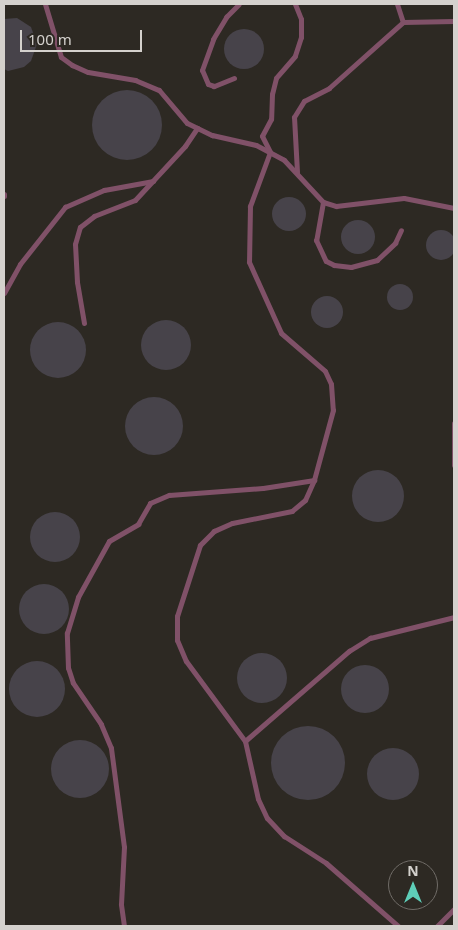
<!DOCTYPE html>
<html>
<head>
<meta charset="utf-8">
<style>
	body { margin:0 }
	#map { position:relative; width:458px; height:930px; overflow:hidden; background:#2d2923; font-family:"Noto Sans",sans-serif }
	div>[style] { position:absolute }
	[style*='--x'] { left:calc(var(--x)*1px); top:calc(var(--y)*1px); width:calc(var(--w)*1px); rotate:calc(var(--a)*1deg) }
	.building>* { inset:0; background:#47434a }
	.round { border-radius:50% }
	.lane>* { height:5px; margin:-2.5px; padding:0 2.5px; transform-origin:2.5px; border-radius:2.5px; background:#805168 }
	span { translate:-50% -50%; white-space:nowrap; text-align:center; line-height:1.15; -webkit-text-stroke:4.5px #2d2923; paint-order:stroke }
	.frame { position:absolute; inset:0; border:5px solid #d4d1cd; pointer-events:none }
	.north { position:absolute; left:388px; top:860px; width:50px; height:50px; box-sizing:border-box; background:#2d2923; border:1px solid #706c67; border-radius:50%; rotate:0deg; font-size:14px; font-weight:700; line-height:20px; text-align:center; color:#d4d1cd }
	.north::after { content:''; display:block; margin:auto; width:18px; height:22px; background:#5eceb8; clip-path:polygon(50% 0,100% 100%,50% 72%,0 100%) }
	.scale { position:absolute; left:20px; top:30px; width:122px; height:22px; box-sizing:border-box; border:2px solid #d4d1cd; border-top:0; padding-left:6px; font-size:15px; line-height:18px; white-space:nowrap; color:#d4d1cd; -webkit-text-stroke:4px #2d2923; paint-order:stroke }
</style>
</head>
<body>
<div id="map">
	<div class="building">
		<i style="clip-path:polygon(17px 18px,31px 27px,37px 44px,31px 61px,24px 67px,8px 71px,4px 69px,4px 19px)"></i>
		<i class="round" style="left:224px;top:29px;width:40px;height:40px"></i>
		<i class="round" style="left:92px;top:90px;width:70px;height:70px"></i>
		<i class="round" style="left:272px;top:197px;width:34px;height:34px"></i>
		<i class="round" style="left:341px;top:220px;width:34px;height:34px"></i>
		<i class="round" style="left:426px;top:230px;width:30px;height:30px"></i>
		<i class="round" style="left:387px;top:284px;width:26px;height:26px"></i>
		<i class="round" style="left:311px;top:296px;width:32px;height:32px"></i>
		<i class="round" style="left:141px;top:320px;width:50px;height:50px"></i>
		<i class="round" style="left:30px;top:322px;width:56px;height:56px"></i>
		<i class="round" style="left:125px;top:397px;width:58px;height:58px"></i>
		<i class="round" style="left:352px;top:470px;width:52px;height:52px"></i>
		<i class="round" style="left:30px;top:512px;width:50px;height:50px"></i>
		<i class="round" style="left:19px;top:584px;width:50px;height:50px"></i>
		<i class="round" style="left:237px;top:653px;width:50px;height:50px"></i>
		<i class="round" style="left:9px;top:661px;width:56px;height:56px"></i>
		<i class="round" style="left:341px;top:665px;width:48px;height:48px"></i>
		<i class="round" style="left:271px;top:726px;width:74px;height:74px"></i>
		<i class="round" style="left:51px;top:740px;width:58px;height:58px"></i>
		<i class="round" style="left:367px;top:748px;width:52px;height:52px"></i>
	</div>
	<div class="lane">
		<i style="--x:45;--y:4;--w:55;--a:73.2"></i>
		<i style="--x:61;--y:57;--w:14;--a:36"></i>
		<i style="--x:72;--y:65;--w:17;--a:24"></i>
		<i style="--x:88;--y:72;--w:48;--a:9.7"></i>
		<i style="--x:135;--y:80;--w:26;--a:23"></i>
		<i style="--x:159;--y:90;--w:43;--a:49.7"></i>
		<i style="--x:187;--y:123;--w:28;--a:26"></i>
		<i style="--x:212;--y:135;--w:45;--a:12.8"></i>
		<i style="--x:256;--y:145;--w:32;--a:28"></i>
		<i style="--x:284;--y:160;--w:57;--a:47.1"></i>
		<i style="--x:323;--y:202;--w:14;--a:17"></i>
		<i style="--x:336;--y:206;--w:68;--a:-6.7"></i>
		<i style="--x:404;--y:198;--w:51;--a:11.3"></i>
		<i style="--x:295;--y:4;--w:16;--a:68"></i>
		<i style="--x:301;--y:19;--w:18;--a:90"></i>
		<i style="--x:301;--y:37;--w:20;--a:108"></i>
		<i style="--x:295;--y:56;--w:29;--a:131"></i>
		<i style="--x:276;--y:78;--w:16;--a:104"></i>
		<i style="--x:272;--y:94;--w:25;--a:92"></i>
		<i style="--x:271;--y:119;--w:19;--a:118"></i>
		<i style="--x:262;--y:136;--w:18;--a:63"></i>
		<i style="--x:270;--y:152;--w:58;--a:110.3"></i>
		<i style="--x:250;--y:206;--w:56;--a:91"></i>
		<i style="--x:249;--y:262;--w:78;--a:65.7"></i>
		<i style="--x:281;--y:333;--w:58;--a:40.8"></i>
		<i style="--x:325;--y:371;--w:14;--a:65"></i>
		<i style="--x:331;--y:384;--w:26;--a:86"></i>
		<i style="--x:333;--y:410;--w:73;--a:105.2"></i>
		<i style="--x:314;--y:480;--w:22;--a:114"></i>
		<i style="--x:305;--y:500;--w:17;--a:140"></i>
		<i style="--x:292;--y:511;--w:61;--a:168.7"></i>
		<i style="--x:232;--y:523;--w:20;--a:156"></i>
		<i style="--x:214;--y:531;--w:20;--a:135"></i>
		<i style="--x:200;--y:545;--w:75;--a:107.9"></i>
		<i style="--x:177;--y:616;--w:24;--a:90"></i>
		<i style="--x:177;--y:640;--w:23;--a:67"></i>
		<i style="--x:186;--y:661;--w:99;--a:53.6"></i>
		<i style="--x:245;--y:741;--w:59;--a:77.4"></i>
		<i style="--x:258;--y:799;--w:21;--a:65"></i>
		<i style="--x:267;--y:818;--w:25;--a:47"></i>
		<i style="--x:284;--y:836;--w:50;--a:32.7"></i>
		<i style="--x:326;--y:863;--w:96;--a:41.2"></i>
		<i style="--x:397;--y:4;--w:19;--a:72"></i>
		<i style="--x:234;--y:78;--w:22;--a:158"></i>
		<i style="--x:214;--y:86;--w:6;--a:-162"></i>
		<i style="--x:208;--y:84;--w:15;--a:-113"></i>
		<i style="--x:202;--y:70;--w:33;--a:-70"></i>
		<i style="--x:213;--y:39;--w:26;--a:-59"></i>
		<i style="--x:226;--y:17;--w:18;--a:-45"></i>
		<i style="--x:297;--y:172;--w:55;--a:-93.1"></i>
		<i style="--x:294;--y:117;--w:19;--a:-58"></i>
		<i style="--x:304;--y:101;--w:28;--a:-27"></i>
		<i style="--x:329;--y:88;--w:99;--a:-41.7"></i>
		<i style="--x:403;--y:22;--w:51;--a:-1.1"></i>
		<i style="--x:4;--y:194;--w:2;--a:90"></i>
		<i style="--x:323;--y:202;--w:39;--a:100"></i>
		<i style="--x:316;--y:240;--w:23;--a:65"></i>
		<i style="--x:326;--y:261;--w:9;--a:27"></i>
		<i style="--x:334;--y:265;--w:17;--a:7"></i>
		<i style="--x:351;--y:267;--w:27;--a:-15"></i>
		<i style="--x:377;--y:260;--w:25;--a:-43"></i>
		<i style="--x:395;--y:243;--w:14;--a:-65"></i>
		<i style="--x:4;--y:293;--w:33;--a:-61"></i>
		<i style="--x:20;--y:264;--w:73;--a:-51.7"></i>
		<i style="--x:65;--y:207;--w:43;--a:-23.6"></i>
		<i style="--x:104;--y:190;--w:50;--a:-10.4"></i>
		<i style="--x:84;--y:323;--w:42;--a:-99.7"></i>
		<i style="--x:77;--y:282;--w:38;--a:-93"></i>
		<i style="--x:75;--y:244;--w:18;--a:-74"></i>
		<i style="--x:80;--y:227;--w:18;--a:-38"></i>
		<i style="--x:94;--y:216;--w:44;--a:-21.3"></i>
		<i style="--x:135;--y:200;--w:74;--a:-47.2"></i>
		<i style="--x:185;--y:146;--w:22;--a:-56"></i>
		<i style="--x:454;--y:423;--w:42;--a:90"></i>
		<i style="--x:245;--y:741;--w:138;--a:-40.9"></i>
		<i style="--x:349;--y:651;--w:25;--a:-32"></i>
		<i style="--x:370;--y:638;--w:87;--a:-14"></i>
		<i style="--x:124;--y:926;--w:22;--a:-98"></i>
		<i style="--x:121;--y:904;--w:57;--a:-87"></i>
		<i style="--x:124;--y:847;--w:100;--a:-97.5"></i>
		<i style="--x:111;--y:748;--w:26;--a:-113"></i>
		<i style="--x:101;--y:724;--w:50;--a:-124.3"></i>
		<i style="--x:73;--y:683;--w:16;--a:-108"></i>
		<i style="--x:68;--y:668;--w:35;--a:-92"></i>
		<i style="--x:67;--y:633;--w:38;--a:-73"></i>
		<i style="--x:78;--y:597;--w:64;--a:-61"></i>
		<i style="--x:109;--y:541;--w:34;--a:-30"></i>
		<i style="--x:138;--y:524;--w:24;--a:-60"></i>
		<i style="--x:150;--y:503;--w:21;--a:-23"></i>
		<i style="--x:169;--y:495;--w:94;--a:-4.3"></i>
		<i style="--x:263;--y:488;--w:52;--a:-8.9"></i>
		<i style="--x:437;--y:926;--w:24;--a:-45"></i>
	</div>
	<div class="frame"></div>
	<div class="north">N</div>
	<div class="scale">100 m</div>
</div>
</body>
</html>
